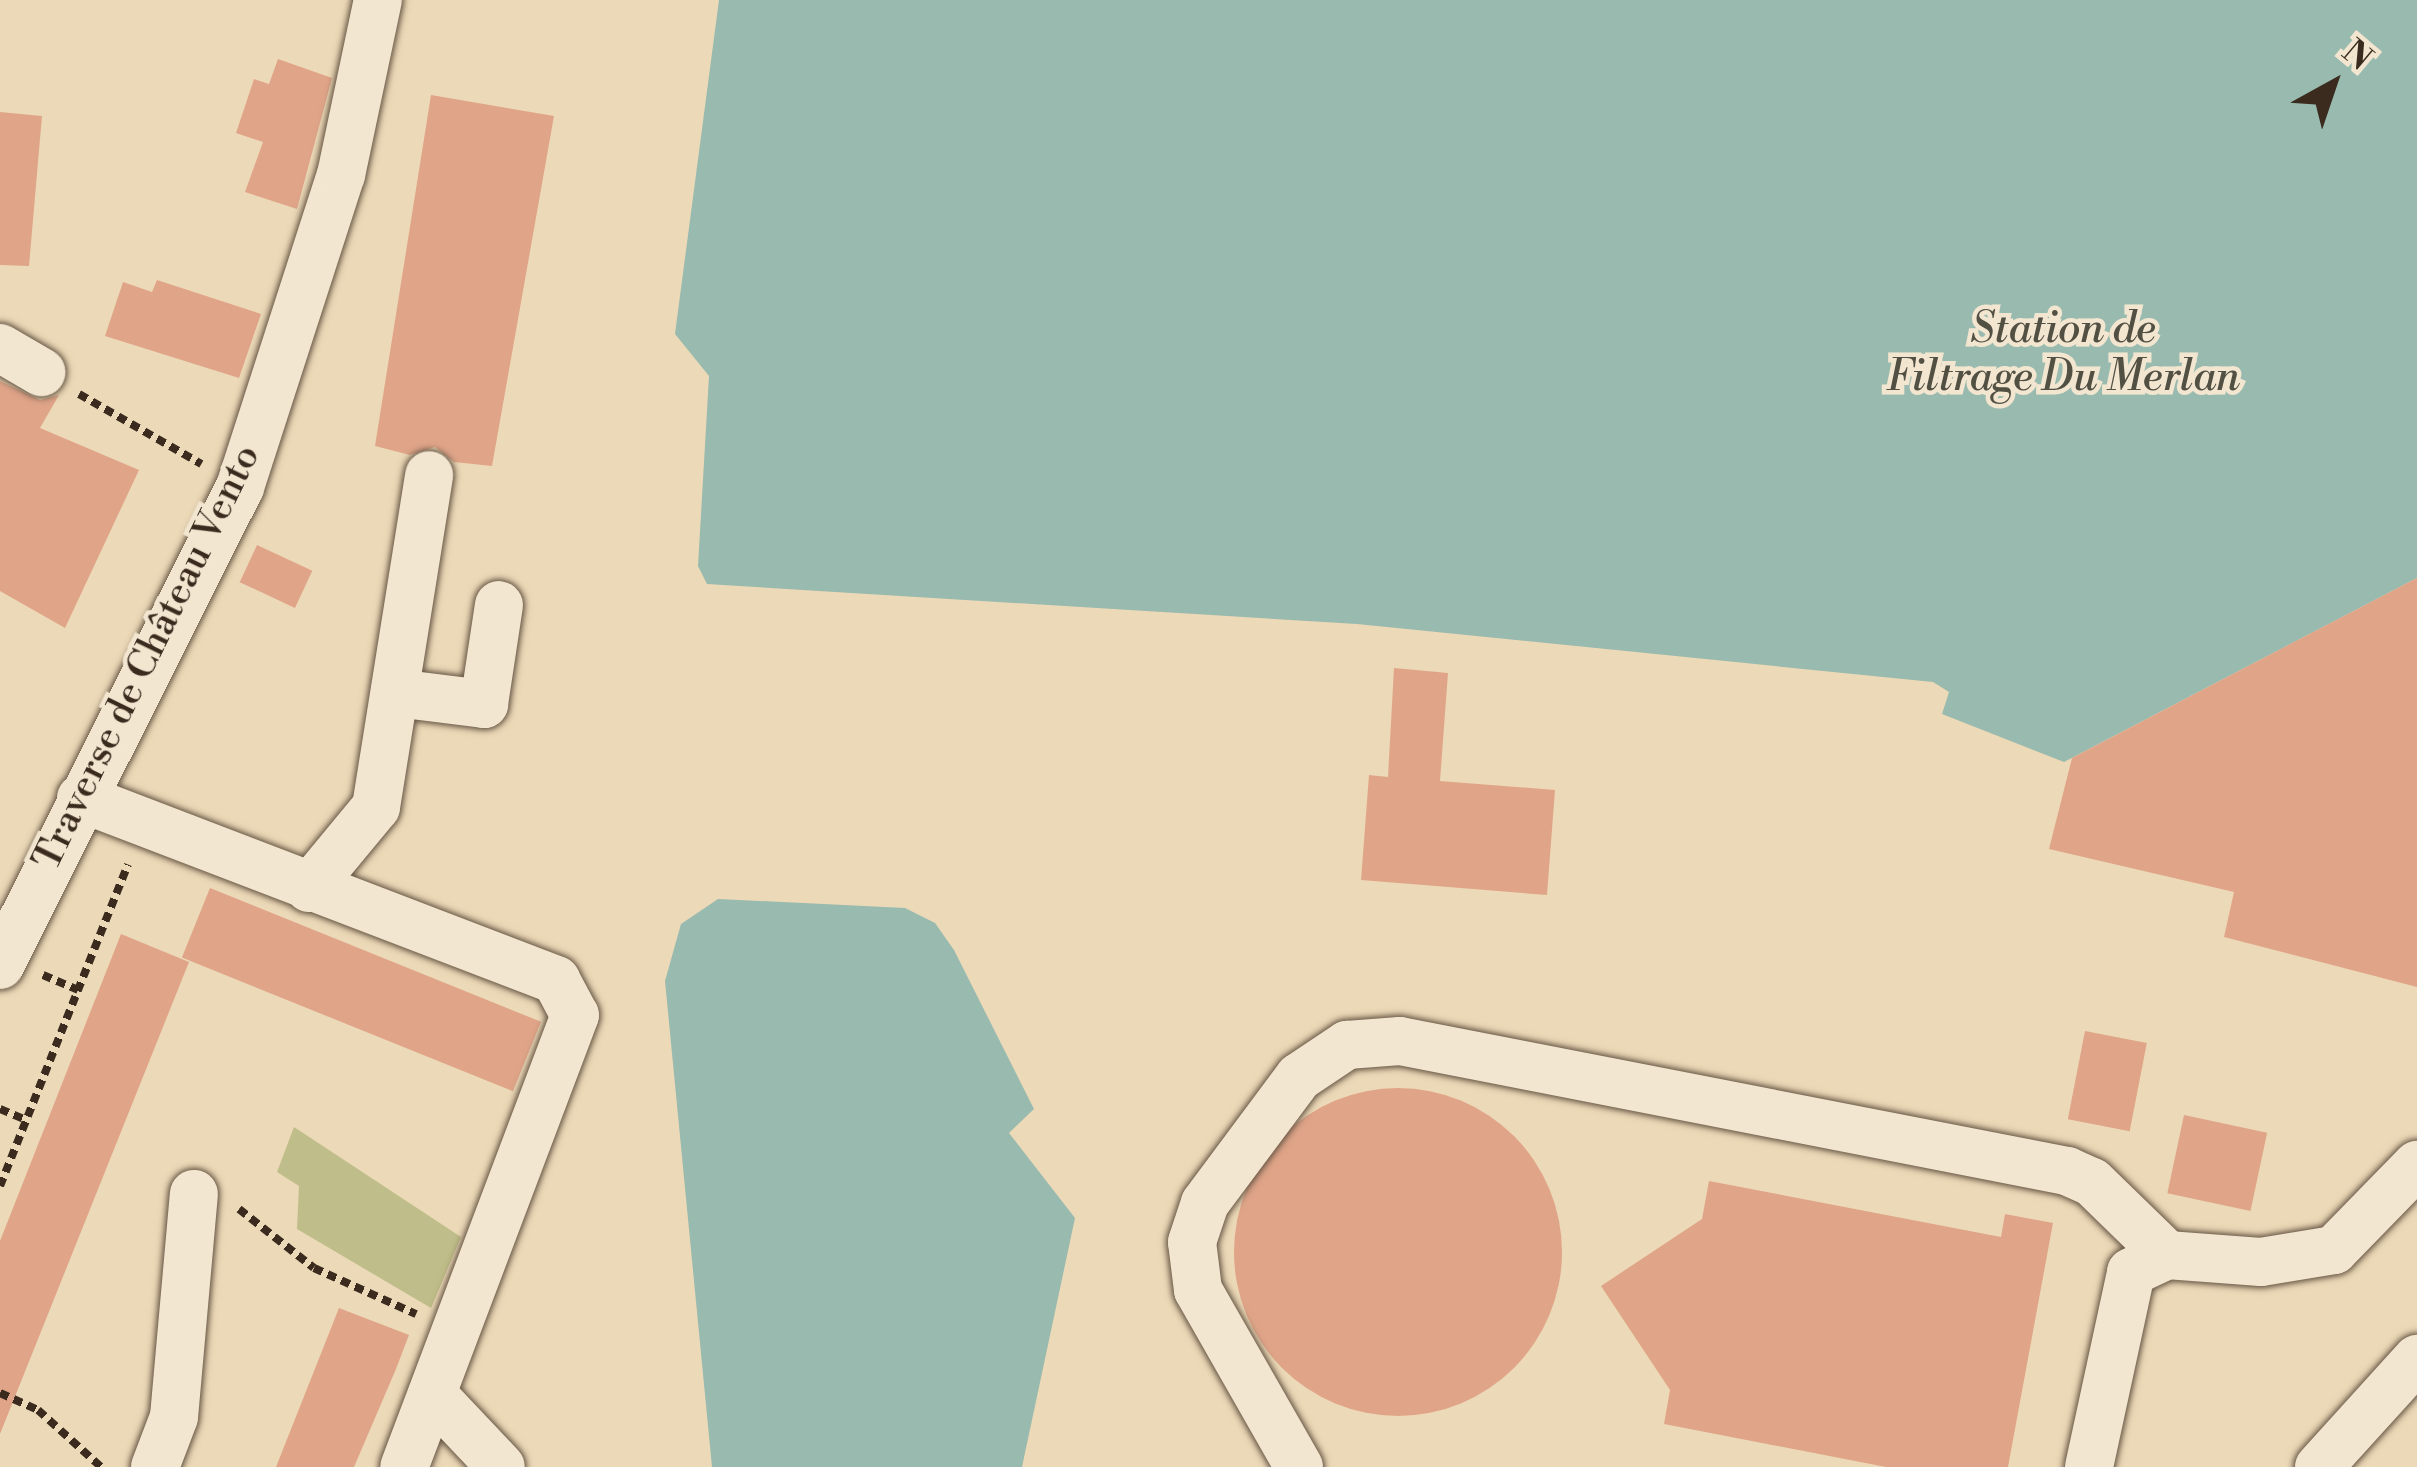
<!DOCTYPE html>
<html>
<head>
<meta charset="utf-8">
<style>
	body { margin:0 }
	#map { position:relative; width:2417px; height:1467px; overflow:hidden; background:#ecd9b7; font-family:"Libre Bodoni",serif }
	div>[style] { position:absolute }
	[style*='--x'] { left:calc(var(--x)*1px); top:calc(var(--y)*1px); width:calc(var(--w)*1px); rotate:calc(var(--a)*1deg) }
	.green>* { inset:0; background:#bfbd89 }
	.water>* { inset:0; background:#99baae }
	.building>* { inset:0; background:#e0a589; transform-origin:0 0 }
	.round { border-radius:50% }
	.path>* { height:8px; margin-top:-4px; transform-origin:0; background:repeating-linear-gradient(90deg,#3b2b1f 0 9px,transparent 0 15px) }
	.roads { filter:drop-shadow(0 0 3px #675645) drop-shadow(0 0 3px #675645) }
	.minor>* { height:48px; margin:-24px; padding:0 24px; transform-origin:24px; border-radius:24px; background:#f3e6d0 }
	span { translate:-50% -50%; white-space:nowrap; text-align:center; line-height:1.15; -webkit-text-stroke:9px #f3e6d0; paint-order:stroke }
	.street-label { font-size:39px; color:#3b2b1f }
	.water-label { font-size:42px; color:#524f43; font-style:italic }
	.north { position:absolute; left:2273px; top:24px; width:120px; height:120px; -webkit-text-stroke:9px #f3e6d0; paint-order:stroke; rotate:40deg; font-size:33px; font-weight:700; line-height:48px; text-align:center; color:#3b2b1f }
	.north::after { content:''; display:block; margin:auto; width:42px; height:54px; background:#3b2b1f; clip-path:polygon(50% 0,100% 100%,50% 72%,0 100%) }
</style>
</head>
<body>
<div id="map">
	<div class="green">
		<i style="clip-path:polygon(294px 1127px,461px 1237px,431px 1308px,297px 1229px,299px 1186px,277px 1172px)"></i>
	</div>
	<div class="water">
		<i style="clip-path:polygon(719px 0,2417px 0,2417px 578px,2064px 762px,1942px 714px,1949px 692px,1933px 682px,1357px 624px,707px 584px,698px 566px,709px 376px,675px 334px)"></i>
		<i style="clip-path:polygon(718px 899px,905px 908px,935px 923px,954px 950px,1034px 1109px,1009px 1133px,1075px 1218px,1022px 1467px,712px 1467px,665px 981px,681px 924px)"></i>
	</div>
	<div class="building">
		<i style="clip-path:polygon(278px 59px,332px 78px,297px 209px,245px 192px,263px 142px,236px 133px,254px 79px,269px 84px)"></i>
		<i style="clip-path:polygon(431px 95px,554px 116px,492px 466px,454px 462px,435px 447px,410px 455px,375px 446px)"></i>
		<i style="clip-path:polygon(0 112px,42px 116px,29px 266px,0 265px)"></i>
		<i style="clip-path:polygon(157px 280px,261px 314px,239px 378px,105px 336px,123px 282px,152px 292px)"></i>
		<i style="clip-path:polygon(0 381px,40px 400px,59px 395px,40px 428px,139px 470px,65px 628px,0 591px)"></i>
		<i style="left:257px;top:545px;width:61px;height:41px;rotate:25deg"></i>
		<i style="clip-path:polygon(2417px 578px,2417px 987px,2224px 937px,2234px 892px,2049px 849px,2072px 758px)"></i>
		<i style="clip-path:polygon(1394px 668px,1448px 673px,1440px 781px,1555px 790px,1547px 895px,1361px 880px,1369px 775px,1388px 777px)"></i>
		<i style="left:210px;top:888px;width:357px;height:75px;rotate:22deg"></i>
		<i style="clip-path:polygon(121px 934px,189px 962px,0 1434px,0 1241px)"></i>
		<i style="left:2085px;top:1031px;width:63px;height:90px;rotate:11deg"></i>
		<i class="round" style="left:1234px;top:1088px;width:328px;height:328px"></i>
		<i style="left:2184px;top:1115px;width:85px;height:80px;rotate:12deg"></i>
		<i style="clip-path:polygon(1709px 1181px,2001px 1237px,2005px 1214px,2053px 1223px,2008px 1467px,1886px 1467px,1664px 1424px,1670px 1390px,1601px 1286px,1702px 1219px)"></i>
		<i style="clip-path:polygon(339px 1308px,409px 1335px,396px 1369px,354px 1467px,276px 1467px)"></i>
	</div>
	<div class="path">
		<i style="--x:79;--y:394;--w:141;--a:29.8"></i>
		<i style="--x:43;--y:975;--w:38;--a:23"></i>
		<i style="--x:0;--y:1109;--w:28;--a:23"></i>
		<i style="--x:0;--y:1186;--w:346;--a:-68.3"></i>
		<i style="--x:239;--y:1209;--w:95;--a:38.2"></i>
		<i style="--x:314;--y:1268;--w:112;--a:24.3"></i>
		<i style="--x:0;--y:1393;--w:42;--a:24.1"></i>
		<i style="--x:38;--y:1410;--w:85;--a:42.1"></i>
	</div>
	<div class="roads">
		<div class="minor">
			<i style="--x:0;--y:348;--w:48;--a:30.3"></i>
			<i style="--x:396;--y:693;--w:89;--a:7.1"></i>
			<i style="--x:484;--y:704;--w:100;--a:-81.4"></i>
			<i style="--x:81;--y:798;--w:509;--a:20.96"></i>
			<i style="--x:556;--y:980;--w:40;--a:62"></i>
			<i style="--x:575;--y:1015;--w:483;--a:110.7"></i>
			<i style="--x:309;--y:888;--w:105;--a:-50.4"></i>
			<i style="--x:376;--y:807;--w:336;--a:-80.9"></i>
			<i style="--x:0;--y:965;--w:535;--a:-63.34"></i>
			<i style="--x:240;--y:487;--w:328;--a:-72.1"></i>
			<i style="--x:341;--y:175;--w:179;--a:-78.1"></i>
			<i style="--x:432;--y:1394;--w:100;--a:46.6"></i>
			<i style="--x:155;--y:1467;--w:53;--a:-69.2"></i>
			<i style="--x:174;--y:1417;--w:224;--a:-84.9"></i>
			<i style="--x:1299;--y:1467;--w:204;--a:-119.7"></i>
			<i style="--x:1198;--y:1290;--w:48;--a:-97.1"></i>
			<i style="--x:1192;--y:1242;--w:41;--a:-71.6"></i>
			<i style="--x:1205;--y:1203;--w:157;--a:-53.3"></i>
			<i style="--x:1299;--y:1077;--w:58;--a:-33.7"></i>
			<i style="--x:1347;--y:1045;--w:53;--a:-4.3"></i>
			<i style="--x:1400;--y:1041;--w:680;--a:11.03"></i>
			<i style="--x:2067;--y:1171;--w:27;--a:24"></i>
			<i style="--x:2092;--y:1182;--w:105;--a:44.2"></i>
			<i style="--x:2089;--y:1467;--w:199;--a:-77.8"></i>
			<i style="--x:2131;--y:1272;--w:40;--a:-25"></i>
			<i style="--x:2167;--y:1255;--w:94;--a:4.3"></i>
			<i style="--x:2261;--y:1262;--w:74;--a:-9.3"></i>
			<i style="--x:2334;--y:1250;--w:119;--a:-45.7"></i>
			<i style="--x:2319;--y:1467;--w:146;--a:-47.8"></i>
		</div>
	</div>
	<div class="street-label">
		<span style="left:148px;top:658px;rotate:-64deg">Traverse de Château Vento</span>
	</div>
	<div class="water-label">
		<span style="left:2063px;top:354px">Station de<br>Filtrage Du Merlan</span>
	</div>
	<div class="north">N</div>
</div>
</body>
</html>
